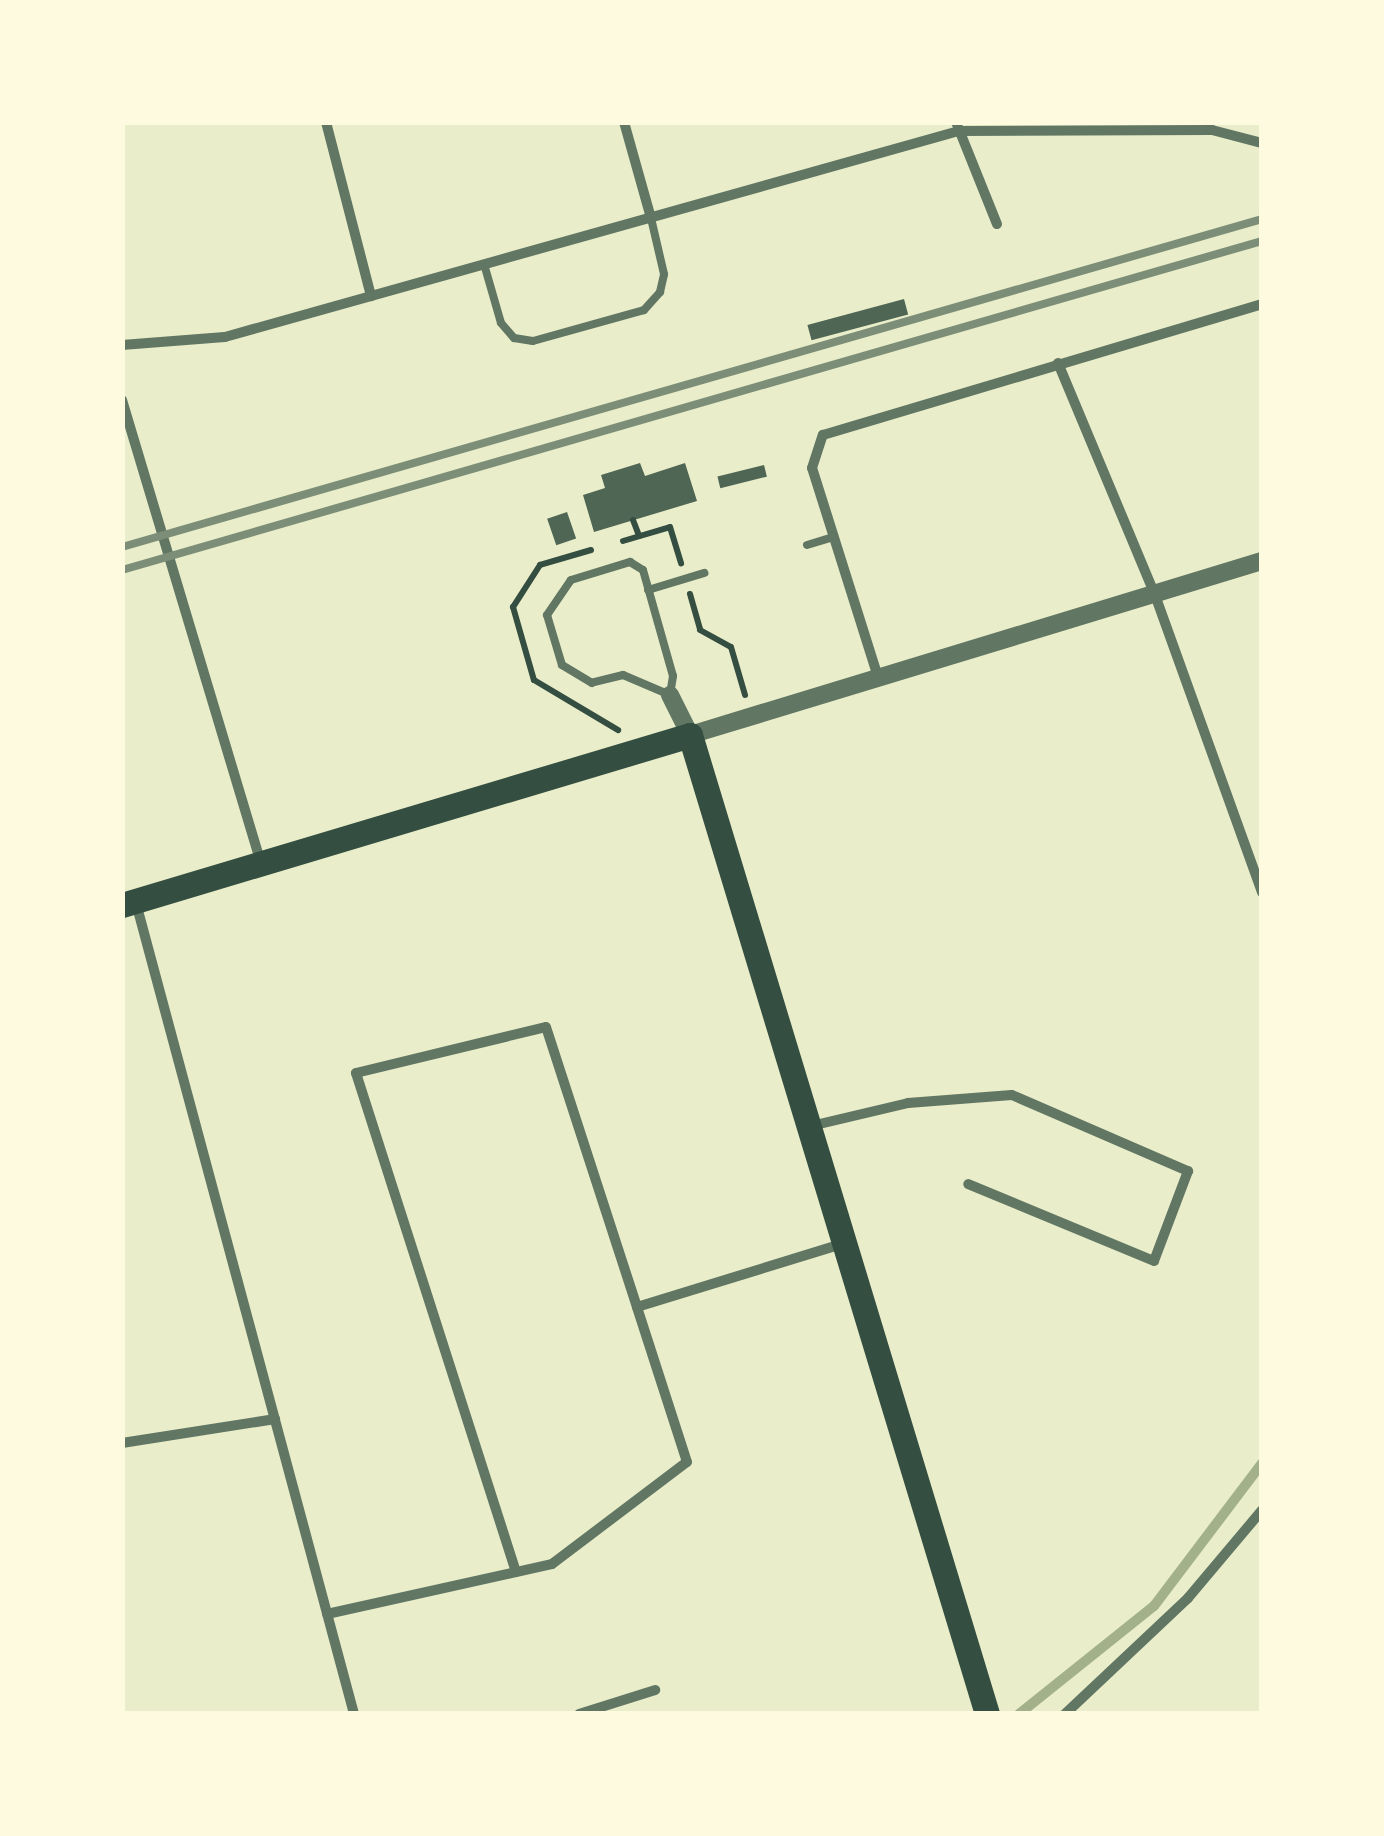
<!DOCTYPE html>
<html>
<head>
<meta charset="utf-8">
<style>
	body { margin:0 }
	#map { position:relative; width:1384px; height:1836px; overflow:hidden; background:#e9edc9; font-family:Lora,serif }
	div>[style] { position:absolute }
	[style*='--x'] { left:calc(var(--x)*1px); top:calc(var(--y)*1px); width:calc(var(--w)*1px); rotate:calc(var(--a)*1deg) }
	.stream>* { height:10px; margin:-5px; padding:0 5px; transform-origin:5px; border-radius:5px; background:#a3b18a }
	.building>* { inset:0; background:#4f6655; transform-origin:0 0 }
	.path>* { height:6px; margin:-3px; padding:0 3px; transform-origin:3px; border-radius:3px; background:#344e41 }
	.service>* { height:8px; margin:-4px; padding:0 4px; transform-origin:4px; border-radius:4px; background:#617663 }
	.minor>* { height:10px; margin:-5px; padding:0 5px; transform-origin:5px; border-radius:5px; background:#617663 }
	.tertiary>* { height:18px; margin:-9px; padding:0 9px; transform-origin:9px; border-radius:9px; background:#617663 }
	.primary>* { height:25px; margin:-12.5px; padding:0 12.5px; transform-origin:12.5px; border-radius:12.5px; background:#344e41 }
	.rail>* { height:8px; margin:-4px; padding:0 4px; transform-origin:4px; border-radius:4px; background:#7c8e77 }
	span { translate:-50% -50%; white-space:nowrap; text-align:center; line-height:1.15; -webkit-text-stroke:10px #fefae0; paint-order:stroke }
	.frame { position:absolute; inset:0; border:125px solid #fefae0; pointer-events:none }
</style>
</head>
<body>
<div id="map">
	<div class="stream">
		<i style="--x:1019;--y:1714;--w:173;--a:-38.7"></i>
		<i style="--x:1154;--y:1606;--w:179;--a:-52.9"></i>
	</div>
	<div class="building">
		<i style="left:904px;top:299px;width:16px;height:100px;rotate:75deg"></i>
		<i style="clip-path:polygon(640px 463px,645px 476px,685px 463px,697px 501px,594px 532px,583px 495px,605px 488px,601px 475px)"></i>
		<i style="left:764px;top:465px;width:12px;height:48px;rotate:76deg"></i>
		<i style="left:567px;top:512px;width:28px;height:21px;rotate:71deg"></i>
	</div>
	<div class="path">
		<i style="--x:633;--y:520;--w:17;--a:69"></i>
		<i style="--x:623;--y:541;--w:49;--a:-16.6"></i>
		<i style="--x:670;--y:527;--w:38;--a:73"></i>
		<i style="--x:591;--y:550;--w:53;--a:163.6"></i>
		<i style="--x:540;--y:565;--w:50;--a:122.7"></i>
		<i style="--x:513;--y:607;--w:76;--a:74"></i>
		<i style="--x:534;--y:680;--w:98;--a:30.8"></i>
		<i style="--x:690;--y:594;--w:37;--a:74"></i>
		<i style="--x:700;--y:630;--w:35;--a:29"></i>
		<i style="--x:731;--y:647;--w:50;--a:73.7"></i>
	</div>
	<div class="service">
		<i style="--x:484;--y:264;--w:61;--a:73.9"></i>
		<i style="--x:501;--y:323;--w:20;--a:49"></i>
		<i style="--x:514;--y:338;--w:19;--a:9"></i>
		<i style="--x:533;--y:341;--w:115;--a:-15.6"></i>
		<i style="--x:644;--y:310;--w:24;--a:-48"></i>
		<i style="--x:660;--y:292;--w:18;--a:-77"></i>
		<i style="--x:664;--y:274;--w:57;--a:-103.1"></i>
		<i style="--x:807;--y:545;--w:28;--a:-17"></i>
		<i style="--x:630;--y:562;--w:15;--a:32"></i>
		<i style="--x:643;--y:570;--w:110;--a:74.2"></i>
		<i style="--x:673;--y:676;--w:19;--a:99"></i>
		<i style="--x:670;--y:695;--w:51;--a:-156.9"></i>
		<i style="--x:623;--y:675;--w:32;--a:166"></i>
		<i style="--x:592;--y:683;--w:35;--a:-149"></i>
		<i style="--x:562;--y:665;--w:52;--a:-106.7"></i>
		<i style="--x:547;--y:615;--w:42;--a:-55.6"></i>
		<i style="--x:571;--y:580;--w:62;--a:-17"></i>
		<i style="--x:648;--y:590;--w:59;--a:-16.9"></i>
	</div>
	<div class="minor">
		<i style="--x:326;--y:122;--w:180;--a:75.5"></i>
		<i style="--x:624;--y:122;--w:100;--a:74.3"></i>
		<i style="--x:956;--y:122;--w:110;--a:68.1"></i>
		<i style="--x:122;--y:345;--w:103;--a:-4.4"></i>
		<i style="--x:225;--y:337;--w:762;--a:-15.68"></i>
		<i style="--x:959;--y:131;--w:253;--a:-0.2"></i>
		<i style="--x:1212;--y:130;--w:52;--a:14.6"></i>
		<i style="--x:1058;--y:363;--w:251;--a:67.3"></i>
		<i style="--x:1155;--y:595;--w:316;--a:70.2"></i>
		<i style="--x:122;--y:400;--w:482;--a:73.3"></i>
		<i style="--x:878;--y:677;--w:219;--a:-107.5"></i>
		<i style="--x:812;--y:468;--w:35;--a:-72"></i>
		<i style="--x:823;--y:435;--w:458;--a:-16.6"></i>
		<i style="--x:136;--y:903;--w:840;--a:74.95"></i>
		<i style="--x:811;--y:1126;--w:100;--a:-13.3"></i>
		<i style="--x:908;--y:1103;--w:104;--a:-4.4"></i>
		<i style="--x:1012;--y:1095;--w:192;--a:23.4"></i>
		<i style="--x:1188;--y:1171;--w:96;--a:110.7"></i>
		<i style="--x:1154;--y:1261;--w:201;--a:-157.5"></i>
		<i style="--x:122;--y:1443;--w:155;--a:-8.9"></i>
		<i style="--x:516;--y:1572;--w:524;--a:-107.78"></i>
		<i style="--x:356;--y:1073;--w:195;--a:-13.6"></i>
		<i style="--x:546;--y:1027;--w:294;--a:72"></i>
		<i style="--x:327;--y:1614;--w:230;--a:-12.5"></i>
		<i style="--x:552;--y:1564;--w:169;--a:-37.1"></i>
		<i style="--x:687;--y:1462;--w:163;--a:-107.9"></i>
		<i style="--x:637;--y:1307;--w:218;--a:-17.1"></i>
		<i style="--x:579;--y:1714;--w:80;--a:-17.5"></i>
		<i style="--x:1065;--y:1714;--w:169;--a:-43.3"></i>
		<i style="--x:1188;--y:1598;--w:115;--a:-49.9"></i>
	</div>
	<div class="tertiary">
		<i style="--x:670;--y:695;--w:45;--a:63.4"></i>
		<i style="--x:690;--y:735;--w:598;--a:-16.92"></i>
	</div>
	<div class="primary">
		<i style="--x:122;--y:905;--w:593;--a:-16.66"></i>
		<i style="--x:690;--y:735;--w:1023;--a:73.12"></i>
	</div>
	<div class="rail">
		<i style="--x:122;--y:547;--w:1186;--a:-16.05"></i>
		<i style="--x:122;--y:570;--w:1187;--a:-16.1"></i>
	</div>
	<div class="frame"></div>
</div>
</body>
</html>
